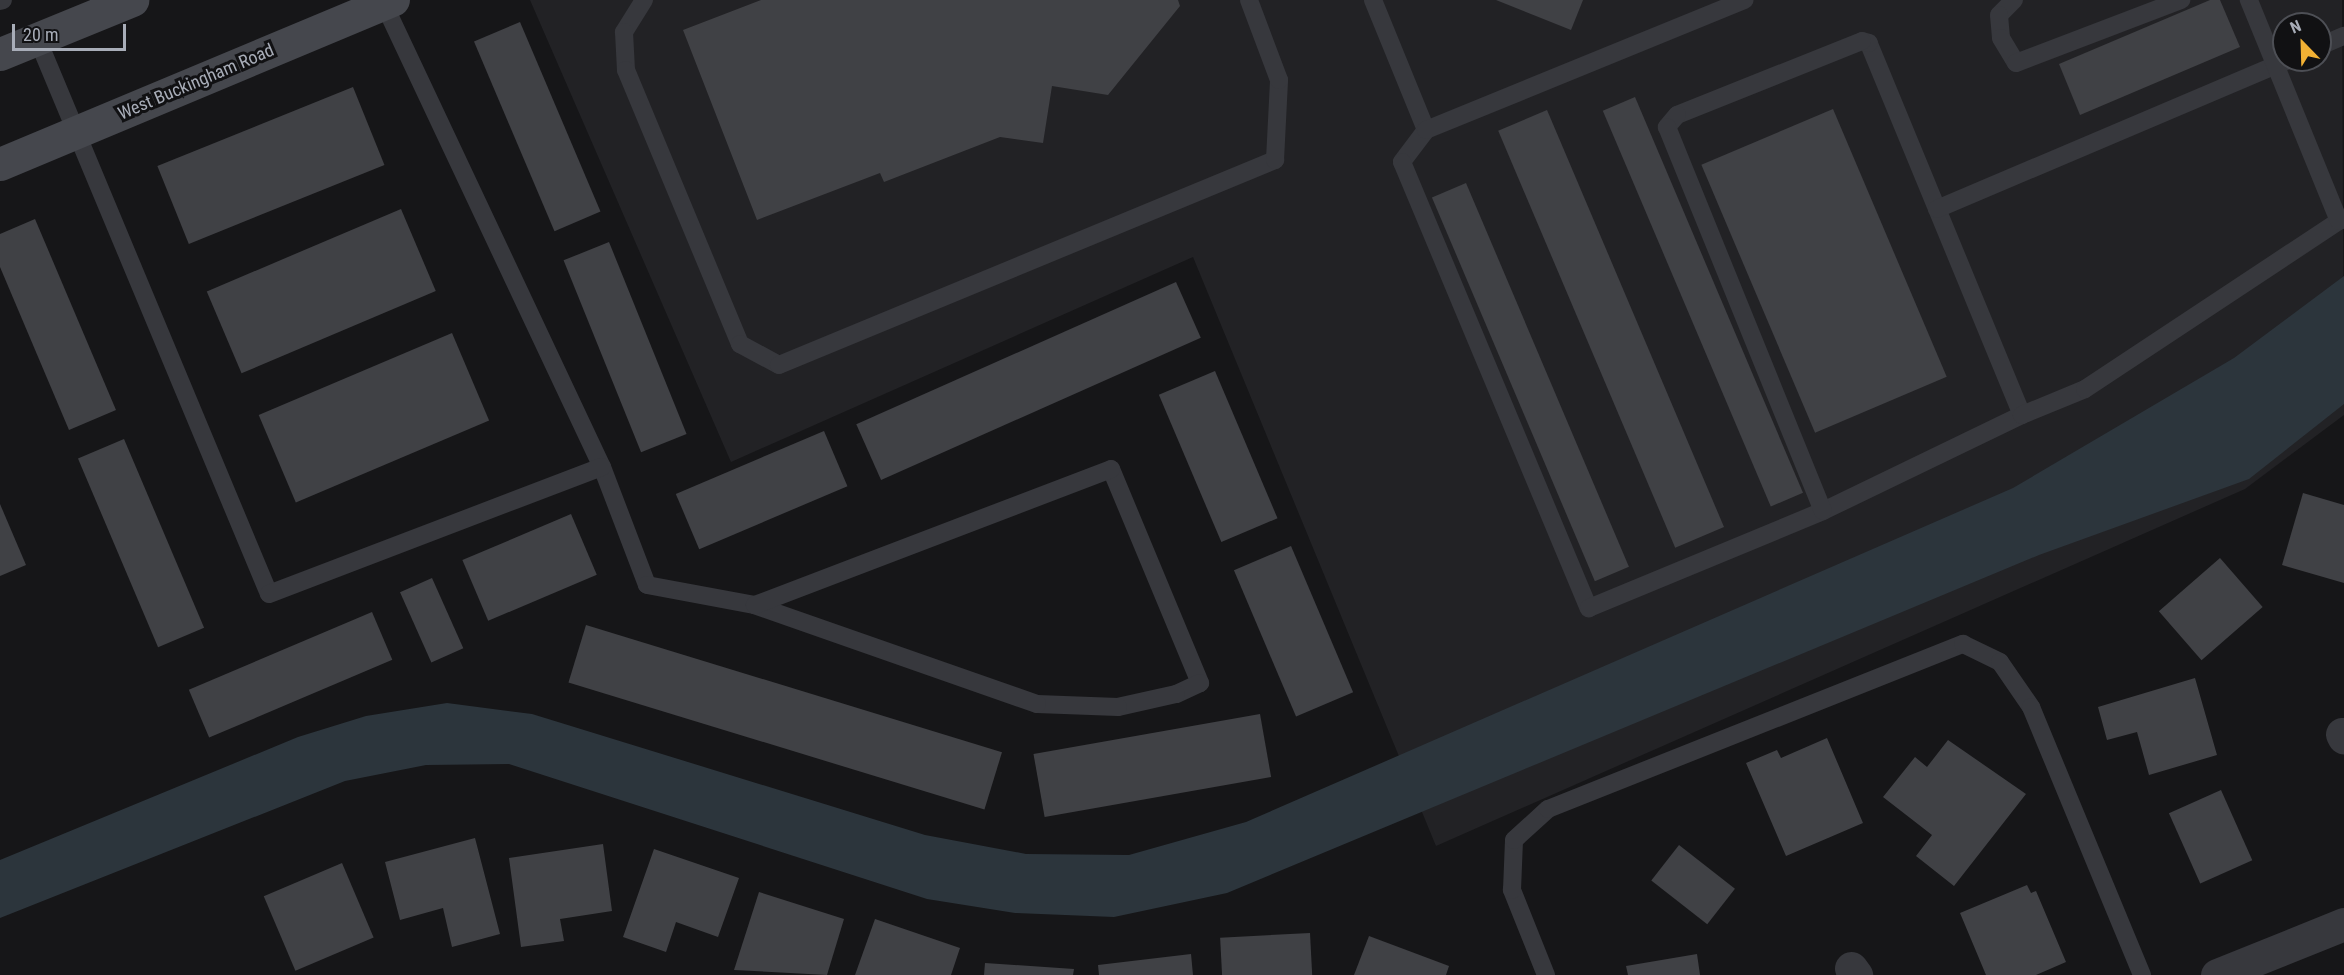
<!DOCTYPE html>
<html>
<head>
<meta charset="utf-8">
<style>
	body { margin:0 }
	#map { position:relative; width:2344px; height:975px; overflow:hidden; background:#161618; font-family:"Roboto Condensed",sans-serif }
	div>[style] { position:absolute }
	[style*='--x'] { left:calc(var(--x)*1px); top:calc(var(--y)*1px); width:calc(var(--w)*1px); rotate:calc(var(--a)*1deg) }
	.built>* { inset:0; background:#222225 }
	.water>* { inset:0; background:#2c353c }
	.building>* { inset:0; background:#404145; transform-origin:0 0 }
	.service>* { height:18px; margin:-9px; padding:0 9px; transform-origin:9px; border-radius:9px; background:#37383d }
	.minor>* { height:33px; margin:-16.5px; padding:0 16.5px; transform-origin:16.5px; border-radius:16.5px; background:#37383d }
	.secondary>* { height:33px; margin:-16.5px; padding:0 16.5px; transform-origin:16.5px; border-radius:16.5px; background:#45474d }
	span { translate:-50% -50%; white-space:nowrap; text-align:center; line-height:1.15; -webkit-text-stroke:6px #111113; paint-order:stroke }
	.street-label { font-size:18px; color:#a8adb8 }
	.north { position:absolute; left:2272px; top:12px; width:60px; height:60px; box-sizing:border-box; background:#111113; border:2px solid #4d4f55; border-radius:50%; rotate:337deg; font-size:16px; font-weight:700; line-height:24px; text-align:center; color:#a8adb8 }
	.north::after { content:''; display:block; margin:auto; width:21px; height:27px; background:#f2b134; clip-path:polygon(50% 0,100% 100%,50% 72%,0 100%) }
	.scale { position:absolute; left:12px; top:24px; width:114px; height:27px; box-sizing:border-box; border:3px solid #a8adb8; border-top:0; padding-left:8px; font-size:18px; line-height:21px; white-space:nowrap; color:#a8adb8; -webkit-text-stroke:4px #111113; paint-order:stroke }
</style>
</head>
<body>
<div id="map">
	<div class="built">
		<i style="clip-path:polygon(evenodd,530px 0,2342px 0,2344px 415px,2245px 489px,1436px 846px,1193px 257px,731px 462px,530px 0,2284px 24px,2320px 24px,2320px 60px,2284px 60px,2284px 24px)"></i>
	</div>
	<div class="water">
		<i style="clip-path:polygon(2344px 276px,2344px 404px,2249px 479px,2039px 555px,1227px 893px,1114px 917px,1015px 913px,927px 899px,509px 764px,426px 765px,345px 781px,0 918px,0 860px,298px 737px,366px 716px,447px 703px,532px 714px,925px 835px,1026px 854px,1129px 855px,1246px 822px,2013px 488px,2234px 358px)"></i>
	</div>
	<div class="building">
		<i style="clip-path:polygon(761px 0,1178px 0,1180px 6px,1108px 95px,1052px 86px,1043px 143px,1000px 137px,884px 182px,880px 173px,757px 220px,683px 30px)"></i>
		<i style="clip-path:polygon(1496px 0,1583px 0,1571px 30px)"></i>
		<i style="clip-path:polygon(2210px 0,2220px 0,2240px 47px,2080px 115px,2059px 64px)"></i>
		<i style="left:520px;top:22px;width:206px;height:50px;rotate:67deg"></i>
		<i style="left:353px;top:87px;width:84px;height:211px;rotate:68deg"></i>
		<i style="left:1635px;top:97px;width:430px;height:35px;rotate:67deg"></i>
		<i style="left:1833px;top:109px;width:291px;height:143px;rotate:67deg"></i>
		<i style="left:1547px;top:110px;width:453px;height:53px;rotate:67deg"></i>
		<i style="left:1466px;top:183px;width:417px;height:37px;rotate:67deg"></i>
		<i style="left:401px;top:209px;width:89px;height:211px;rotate:67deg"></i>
		<i style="clip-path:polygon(35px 219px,116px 410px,69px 430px,0 267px,0 234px)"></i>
		<i style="left:609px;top:242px;width:207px;height:49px;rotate:68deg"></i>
		<i style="left:1176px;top:282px;width:61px;height:350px;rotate:66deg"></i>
		<i style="left:452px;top:333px;width:95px;height:210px;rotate:67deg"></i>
		<i style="left:1215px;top:371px;width:160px;height:61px;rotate:67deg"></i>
		<i style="left:824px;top:431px;width:60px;height:161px;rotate:67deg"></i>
		<i style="left:124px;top:439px;width:205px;height:50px;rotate:67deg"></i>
		<i style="clip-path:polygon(2303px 493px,2344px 505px,2344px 583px,2282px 565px)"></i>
		<i style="clip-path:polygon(0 504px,26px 565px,0 576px)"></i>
		<i style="left:571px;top:514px;width:66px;height:118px;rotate:67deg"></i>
		<i style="left:1291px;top:546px;width:159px;height:62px;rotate:67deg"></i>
		<i style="left:2220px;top:558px;width:65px;height:81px;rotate:49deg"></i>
		<i style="left:432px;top:578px;width:77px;height:35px;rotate:66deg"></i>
		<i style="left:372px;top:612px;width:52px;height:199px;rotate:67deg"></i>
		<i style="left:586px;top:625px;width:435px;height:60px;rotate:17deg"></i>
		<i style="clip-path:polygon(2195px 678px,2217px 755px,2149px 775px,2137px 732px,2107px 740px,2098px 707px)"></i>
		<i style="left:1260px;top:714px;width:64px;height:230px;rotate:80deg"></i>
		<i style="clip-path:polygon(1827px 738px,1863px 823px,1786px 856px,1746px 763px,1777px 750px,1781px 758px)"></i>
		<i style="clip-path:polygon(1948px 740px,2026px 794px,1954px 886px,1916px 856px,1932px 835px,1883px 797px,1915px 757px,1927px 767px)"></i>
		<i style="left:2221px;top:790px;width:77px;height:57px;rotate:66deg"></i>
		<i style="clip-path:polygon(475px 838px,500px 934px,452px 947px,443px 908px,400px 920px,385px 862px)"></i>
		<i style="clip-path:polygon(603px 844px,612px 911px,560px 919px,564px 941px,521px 947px,509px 858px)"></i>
		<i style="left:1679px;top:845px;width:71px;height:45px;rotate:38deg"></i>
		<i style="clip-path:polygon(654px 849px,739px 878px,718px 937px,676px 922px,666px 952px,623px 937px)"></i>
		<i style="left:342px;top:863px;width:81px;height:85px;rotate:67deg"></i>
		<i style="clip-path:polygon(2027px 885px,2031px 893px,2036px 891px,2066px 962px,2036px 975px,1986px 975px,1960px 913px)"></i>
		<i style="clip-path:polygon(759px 892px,844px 919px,827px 975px,734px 970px)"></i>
		<i style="clip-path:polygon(875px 919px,960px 948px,951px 975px,855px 975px)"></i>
		<i style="left:1310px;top:933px;width:42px;height:90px;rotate:87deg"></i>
		<i style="clip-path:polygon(1369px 936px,1449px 966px,1446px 975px,1354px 975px)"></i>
		<i style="clip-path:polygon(1191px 954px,1193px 975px,1099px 975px,1098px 965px)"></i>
		<i style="clip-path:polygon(1697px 954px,1700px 975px,1628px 975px,1626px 966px)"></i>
		<i style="clip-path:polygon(985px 963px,1074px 969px,1073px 975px,984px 975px)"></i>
	</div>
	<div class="service">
		<i style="--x:644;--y:0;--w:38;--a:122"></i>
		<i style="--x:624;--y:32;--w:38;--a:87"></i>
		<i style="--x:626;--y:70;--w:297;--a:67.4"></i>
		<i style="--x:740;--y:344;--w:44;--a:28.3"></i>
		<i style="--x:779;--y:365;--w:537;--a:-22.46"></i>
		<i style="--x:1275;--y:160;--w:80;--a:-87.1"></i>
		<i style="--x:1279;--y:80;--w:85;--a:-110.6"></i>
		<i style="--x:1373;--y:0;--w:140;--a:67.8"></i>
		<i style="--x:1426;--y:130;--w:40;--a:127"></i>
		<i style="--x:1402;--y:162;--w:484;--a:67.3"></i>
		<i style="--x:1589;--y:608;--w:253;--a:-22.5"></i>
		<i style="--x:1823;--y:511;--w:221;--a:-25.8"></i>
		<i style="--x:2022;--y:415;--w:402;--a:-112.4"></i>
		<i style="--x:1869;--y:43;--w:7;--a:-164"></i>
		<i style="--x:1862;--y:41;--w:199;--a:158.2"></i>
		<i style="--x:1677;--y:115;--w:16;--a:130"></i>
		<i style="--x:1667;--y:127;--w:414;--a:67.9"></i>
		<i style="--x:2014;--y:0;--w:21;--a:135"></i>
		<i style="--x:1999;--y:15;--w:23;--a:85"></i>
		<i style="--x:2001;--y:38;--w:29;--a:59"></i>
		<i style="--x:2016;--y:63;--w:177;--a:-20.9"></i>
		<i style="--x:0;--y:1;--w:3;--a:-18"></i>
		<i style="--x:384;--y:4;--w:512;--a:64.79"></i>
		<i style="--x:602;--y:467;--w:126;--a:69.1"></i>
		<i style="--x:647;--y:585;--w:110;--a:10.5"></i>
		<i style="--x:37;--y:38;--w:602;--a:67.35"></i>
		<i style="--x:269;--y:594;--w:356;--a:-20.9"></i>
		<i style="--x:2320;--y:46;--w:26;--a:-23"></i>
		<i style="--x:1426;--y:130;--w:344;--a:-22.2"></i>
		<i style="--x:1937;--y:209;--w:381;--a:-23"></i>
		<i style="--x:2022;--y:415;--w:68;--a:-22.4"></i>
		<i style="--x:2085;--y:389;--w:305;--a:-33.5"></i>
		<i style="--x:2339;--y:221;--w:239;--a:-112.2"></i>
		<i style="--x:1111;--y:469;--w:232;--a:67.4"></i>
		<i style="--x:1200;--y:683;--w:26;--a:155"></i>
		<i style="--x:1176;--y:694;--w:59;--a:167.4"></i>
		<i style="--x:1118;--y:707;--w:81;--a:-177.9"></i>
		<i style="--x:1037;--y:704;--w:299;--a:-160.7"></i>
		<i style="--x:755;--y:605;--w:381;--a:-20.9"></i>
		<i style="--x:1546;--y:975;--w:92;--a:-111.8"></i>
		<i style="--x:1512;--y:890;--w:50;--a:-87.7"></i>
		<i style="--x:1514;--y:840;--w:46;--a:-42.4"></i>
		<i style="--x:1548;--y:809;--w:447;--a:-21.7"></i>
		<i style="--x:1963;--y:644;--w:41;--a:25.9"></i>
		<i style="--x:2000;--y:662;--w:55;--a:55.4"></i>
		<i style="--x:2031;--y:707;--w:290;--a:67.5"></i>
	</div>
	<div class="minor">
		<i style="--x:2342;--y:734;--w:4;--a:63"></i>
		<i style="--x:1851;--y:968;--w:9;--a:54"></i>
		<i style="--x:2217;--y:975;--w:137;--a:-21.9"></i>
	</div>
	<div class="secondary">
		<i style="--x:0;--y:54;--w:143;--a:-22.2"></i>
		<i style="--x:0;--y:164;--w:426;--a:-22.7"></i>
	</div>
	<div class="street-label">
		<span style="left:196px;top:82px;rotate:-23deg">West Buckingham Road</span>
	</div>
	<div class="north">N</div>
	<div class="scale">20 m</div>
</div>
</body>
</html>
